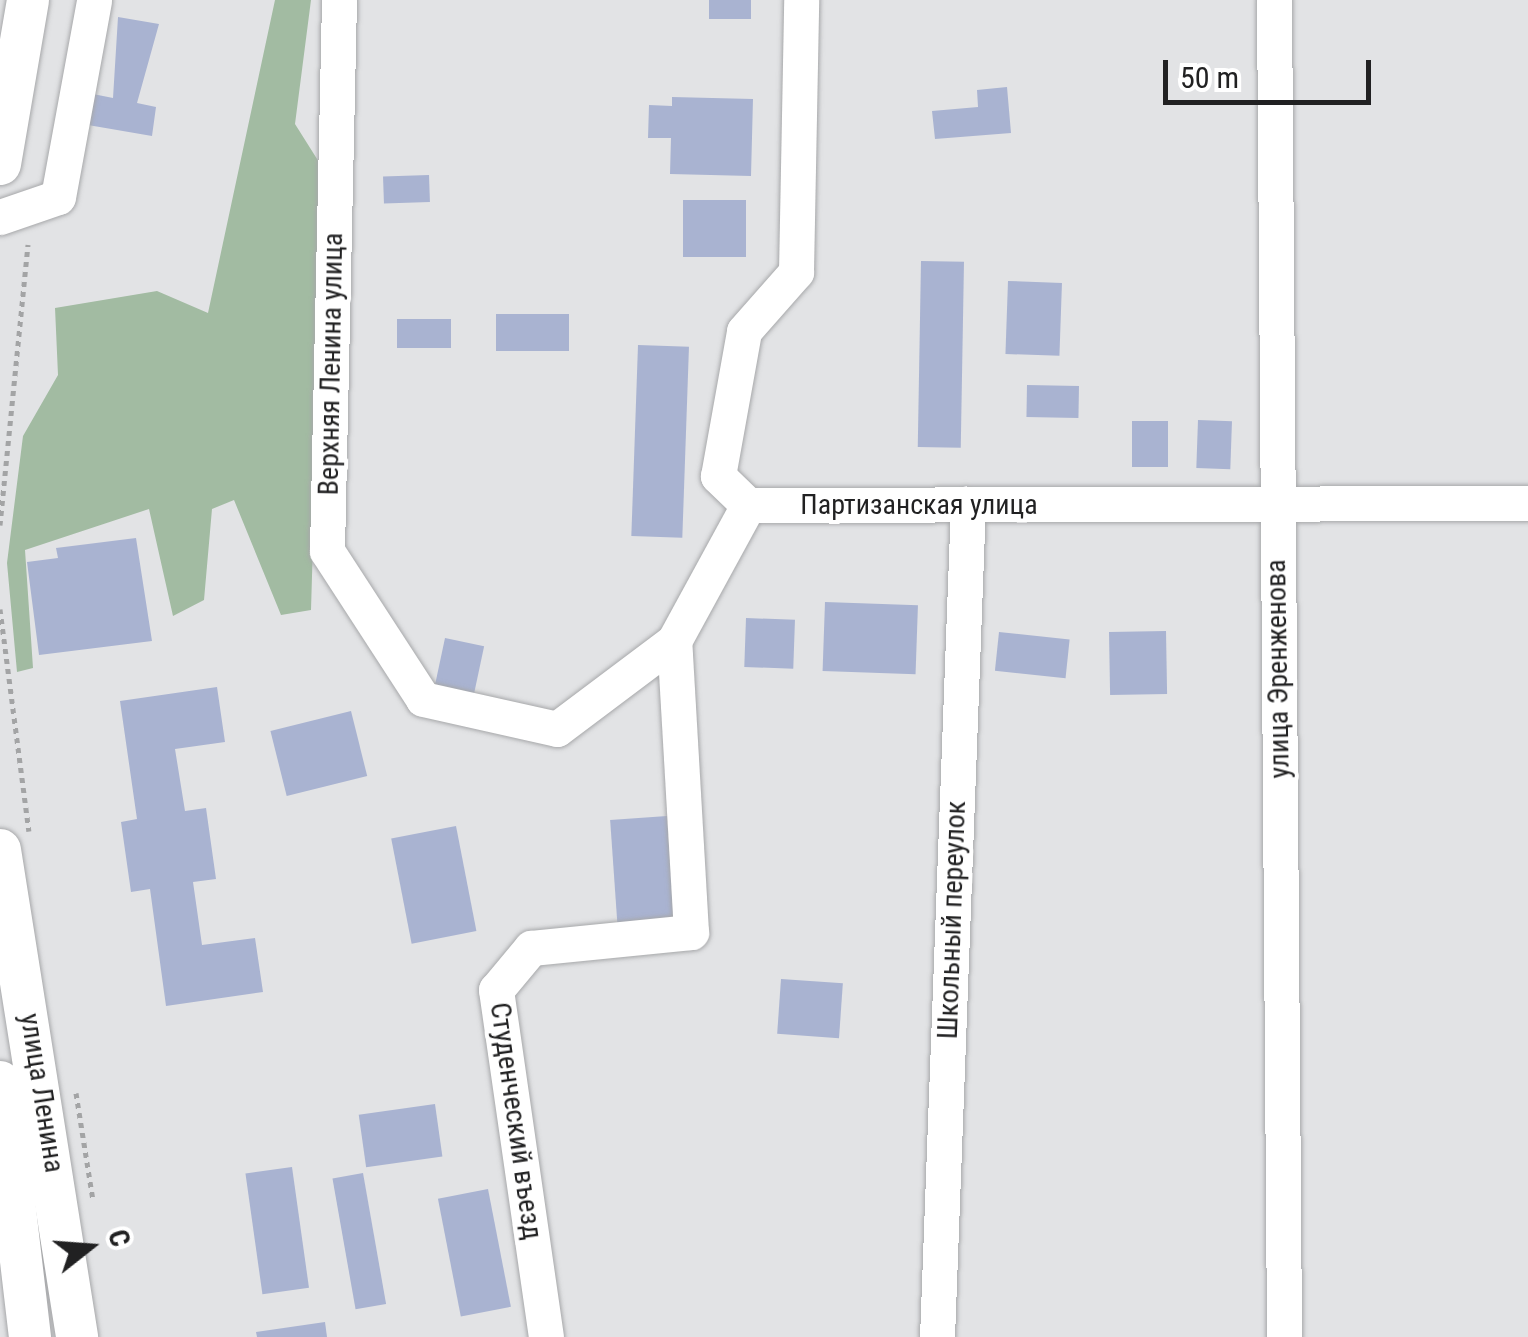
<!DOCTYPE html>
<html>
<head>
<meta charset="utf-8">
<style>
	body { margin:0 }
	#map { position:relative; width:1528px; height:1337px; overflow:hidden; background:#e2e3e5; font-family:"Roboto Condensed",sans-serif }
	div>[style] { position:absolute }
	[style*='--x'] { left:calc(var(--x)*1px); top:calc(var(--y)*1px); width:calc(var(--w)*1px); rotate:calc(var(--a)*1deg) }
	.forest>* { inset:0; background:#a2bba2 }
	.building>* { inset:0; background:#a9b3d1; transform-origin:0 0 }
	.path>* { height:5px; margin-top:-2.5px; transform-origin:0; background:repeating-linear-gradient(90deg,#a3a4a5 0 5px,transparent 0 10px) }
	.roads { filter:drop-shadow(0 0 2px #a7a8aa) drop-shadow(0 0 2px #a7a8aa) }
	.minor>* { height:35px; margin:-17.5px; padding:0 17.5px; transform-origin:17.5px; border-radius:17.5px; background:#fff }
	.major>* { height:42px; margin:-21px; padding:0 21px; transform-origin:21px; border-radius:21px; background:#fff }
	span { translate:-50% -50%; white-space:nowrap; text-align:center; line-height:1.15; -webkit-text-stroke:8px #fff; paint-order:stroke }
	.street-label { font-size:28px; color:#212122 }
	.north { position:absolute; left:40px; top:1197px; width:100px; height:100px; -webkit-text-stroke:8px #fff; paint-order:stroke; rotate:73deg; font-size:28px; font-weight:700; line-height:40px; text-align:center; color:#212122 }
	.north::after { content:''; display:block; margin:auto; width:35px; height:45px; background:#212122; clip-path:polygon(50% 0,100% 100%,50% 72%,0 100%) }
	.scale { position:absolute; left:1163px; top:60px; width:208px; height:45px; box-sizing:border-box; border:5px solid #212122; border-top:0; padding-left:12px; font-size:30px; line-height:35px; white-space:nowrap; color:#212122; -webkit-text-stroke:8px #fff; paint-order:stroke }
</style>
</head>
<body>
<div id="map">
	<div class="forest">
		<i style="clip-path:polygon(275px 0,311px 0,295px 124px,324px 170px,311px 610px,281px 615px,234px 500px,212px 509px,204px 600px,173px 616px,149px 509px,25px 550px,33px 668px,17px 672px,7px 563px,23px 436px,58px 375px,55px 308px,157px 291px,208px 313px)"></i>
	</div>
	<div class="building">
		<i style="left:709px;top:0;width:42px;height:19px"></i>
		<i style="clip-path:polygon(118px 17px,159px 24px,137px 103px,156px 107px,152px 136px,88px 125px,93px 94px,113px 98px)"></i>
		<i style="clip-path:polygon(1007px 87px,1011px 133px,935px 139px,932px 111px,978px 107px,977px 90px)"></i>
		<i style="clip-path:polygon(672px 97px,753px 99px,751px 176px,670px 174px,671px 138px,648px 138px,649px 105px,672px 106px)"></i>
		<i style="left:429px;top:175px;width:27px;height:46px;rotate:88deg"></i>
		<i style="left:683px;top:200px;width:63px;height:57px"></i>
		<i style="left:921px;top:261px;width:43px;height:186px;rotate:1deg"></i>
		<i style="left:1008px;top:281px;width:54px;height:73px;rotate:2deg"></i>
		<i style="left:496px;top:314px;width:73px;height:37px"></i>
		<i style="left:397px;top:319px;width:54px;height:29px"></i>
		<i style="left:638px;top:345px;width:51px;height:191px;rotate:2deg"></i>
		<i style="left:1027px;top:385px;width:52px;height:32px;rotate:1deg"></i>
		<i style="left:1198px;top:420px;width:34px;height:48px;rotate:2deg"></i>
		<i style="left:1132px;top:421px;width:36px;height:46px"></i>
		<i style="clip-path:polygon(136px 538px,152px 641px,39px 655px,27px 562px,58px 558px,56px 548px)"></i>
		<i style="left:825px;top:602px;width:93px;height:69px;rotate:2deg"></i>
		<i style="left:746px;top:618px;width:49px;height:49px;rotate:2deg"></i>
		<i style="left:1166px;top:631px;width:63px;height:57px;rotate:89deg"></i>
		<i style="left:999px;top:632px;width:71px;height:39px;rotate:6deg"></i>
		<i style="left:445px;top:638px;width:40px;height:55px;rotate:12deg"></i>
		<i style="clip-path:polygon(217px 687px,225px 742px,175px 749px,185px 811px,206px 808px,216px 879px,193px 882px,202px 945px,255px 938px,263px 992px,166px 1006px,150px 889px,131px 892px,121px 822px,137px 819px,120px 701px)"></i>
		<i style="left:351px;top:711px;width:67px;height:83px;rotate:76deg"></i>
		<i style="left:667px;top:816px;width:105px;height:57px;rotate:86deg"></i>
		<i style="left:456px;top:826px;width:107px;height:66px;rotate:79deg"></i>
		<i style="left:781px;top:979px;width:62px;height:55px;rotate:4deg"></i>
		<i style="left:435px;top:1104px;width:53px;height:77px;rotate:82deg"></i>
		<i style="left:292px;top:1167px;width:122px;height:47px;rotate:82deg"></i>
		<i style="left:363px;top:1173px;width:133px;height:31px;rotate:80deg"></i>
		<i style="left:488px;top:1189px;width:120px;height:51px;rotate:79deg"></i>
		<i style="clip-path:polygon(325px 1322px,327px 1337px,257px 1337px,256px 1332px)"></i>
	</div>
	<div class="path">
		<i style="--x:0;--y:525;--w:282;--a:-84.3"></i>
		<i style="--x:0;--y:609;--w:224;--a:82.6"></i>
		<i style="--x:76;--y:1093;--w:108;--a:81"></i>
	</div>
	<div class="roads">
		<div class="minor">
			<i style="--x:339;--y:0;--w:551;--a:91.25"></i>
			<i style="--x:327;--y:551;--w:176;--a:57"></i>
			<i style="--x:423;--y:699;--w:137;--a:12.6"></i>
			<i style="--x:557;--y:729;--w:146;--a:-36.9"></i>
			<i style="--x:674;--y:641;--w:155;--a:-61.4"></i>
			<i style="--x:748;--y:505;--w:780;--a:-0.15"></i>
			<i style="--x:1274;--y:0;--w:1337;--a:89.57"></i>
			<i style="--x:0;--y:217;--w:61;--a:-19"></i>
			<i style="--x:58;--y:197;--w:200;--a:-79.6"></i>
			<i style="--x:748;--y:505;--w:42;--a:-136"></i>
			<i style="--x:718;--y:476;--w:147;--a:-79.8"></i>
			<i style="--x:744;--y:331;--w:79;--a:-48.6"></i>
			<i style="--x:796;--y:272;--w:272;--a:-88.9"></i>
			<i style="--x:546;--y:1337;--w:351;--a:-98.2"></i>
			<i style="--x:496;--y:990;--w:55;--a:-50.2"></i>
			<i style="--x:531;--y:948;--w:161;--a:-5.7"></i>
			<i style="--x:691;--y:932;--w:291;--a:-93.3"></i>
			<i style="--x:937;--y:1337;--w:834;--a:-87.87"></i>
		</div>
		<div class="major">
			<i style="--x:0;--y:164;--w:166;--a:-80.3"></i>
			<i style="--x:0;--y:850;--w:493;--a:81"></i>
			<i style="--x:0;--y:1082;--w:257;--a:83.3"></i>
		</div>
	</div>
	<div class="street-label">
		<span style="left:331px;top:364px;rotate:-89deg">Верхняя Ленина улица</span>
		<span style="left:919px;top:505px">Партизанская улица</span>
		<span style="left:1278px;top:669px;rotate:-91deg">улица Эренженова</span>
		<span style="left:952px;top:920px;rotate:-88deg">Школьный переулок</span>
		<span style="left:42px;top:1093px;rotate:81deg">улица Ленина</span>
		<span style="left:516px;top:1121px;rotate:82deg">Студенческий въезд</span>
	</div>
	<div class="north">С</div>
	<div class="scale">50 m</div>
</div>
</body>
</html>
